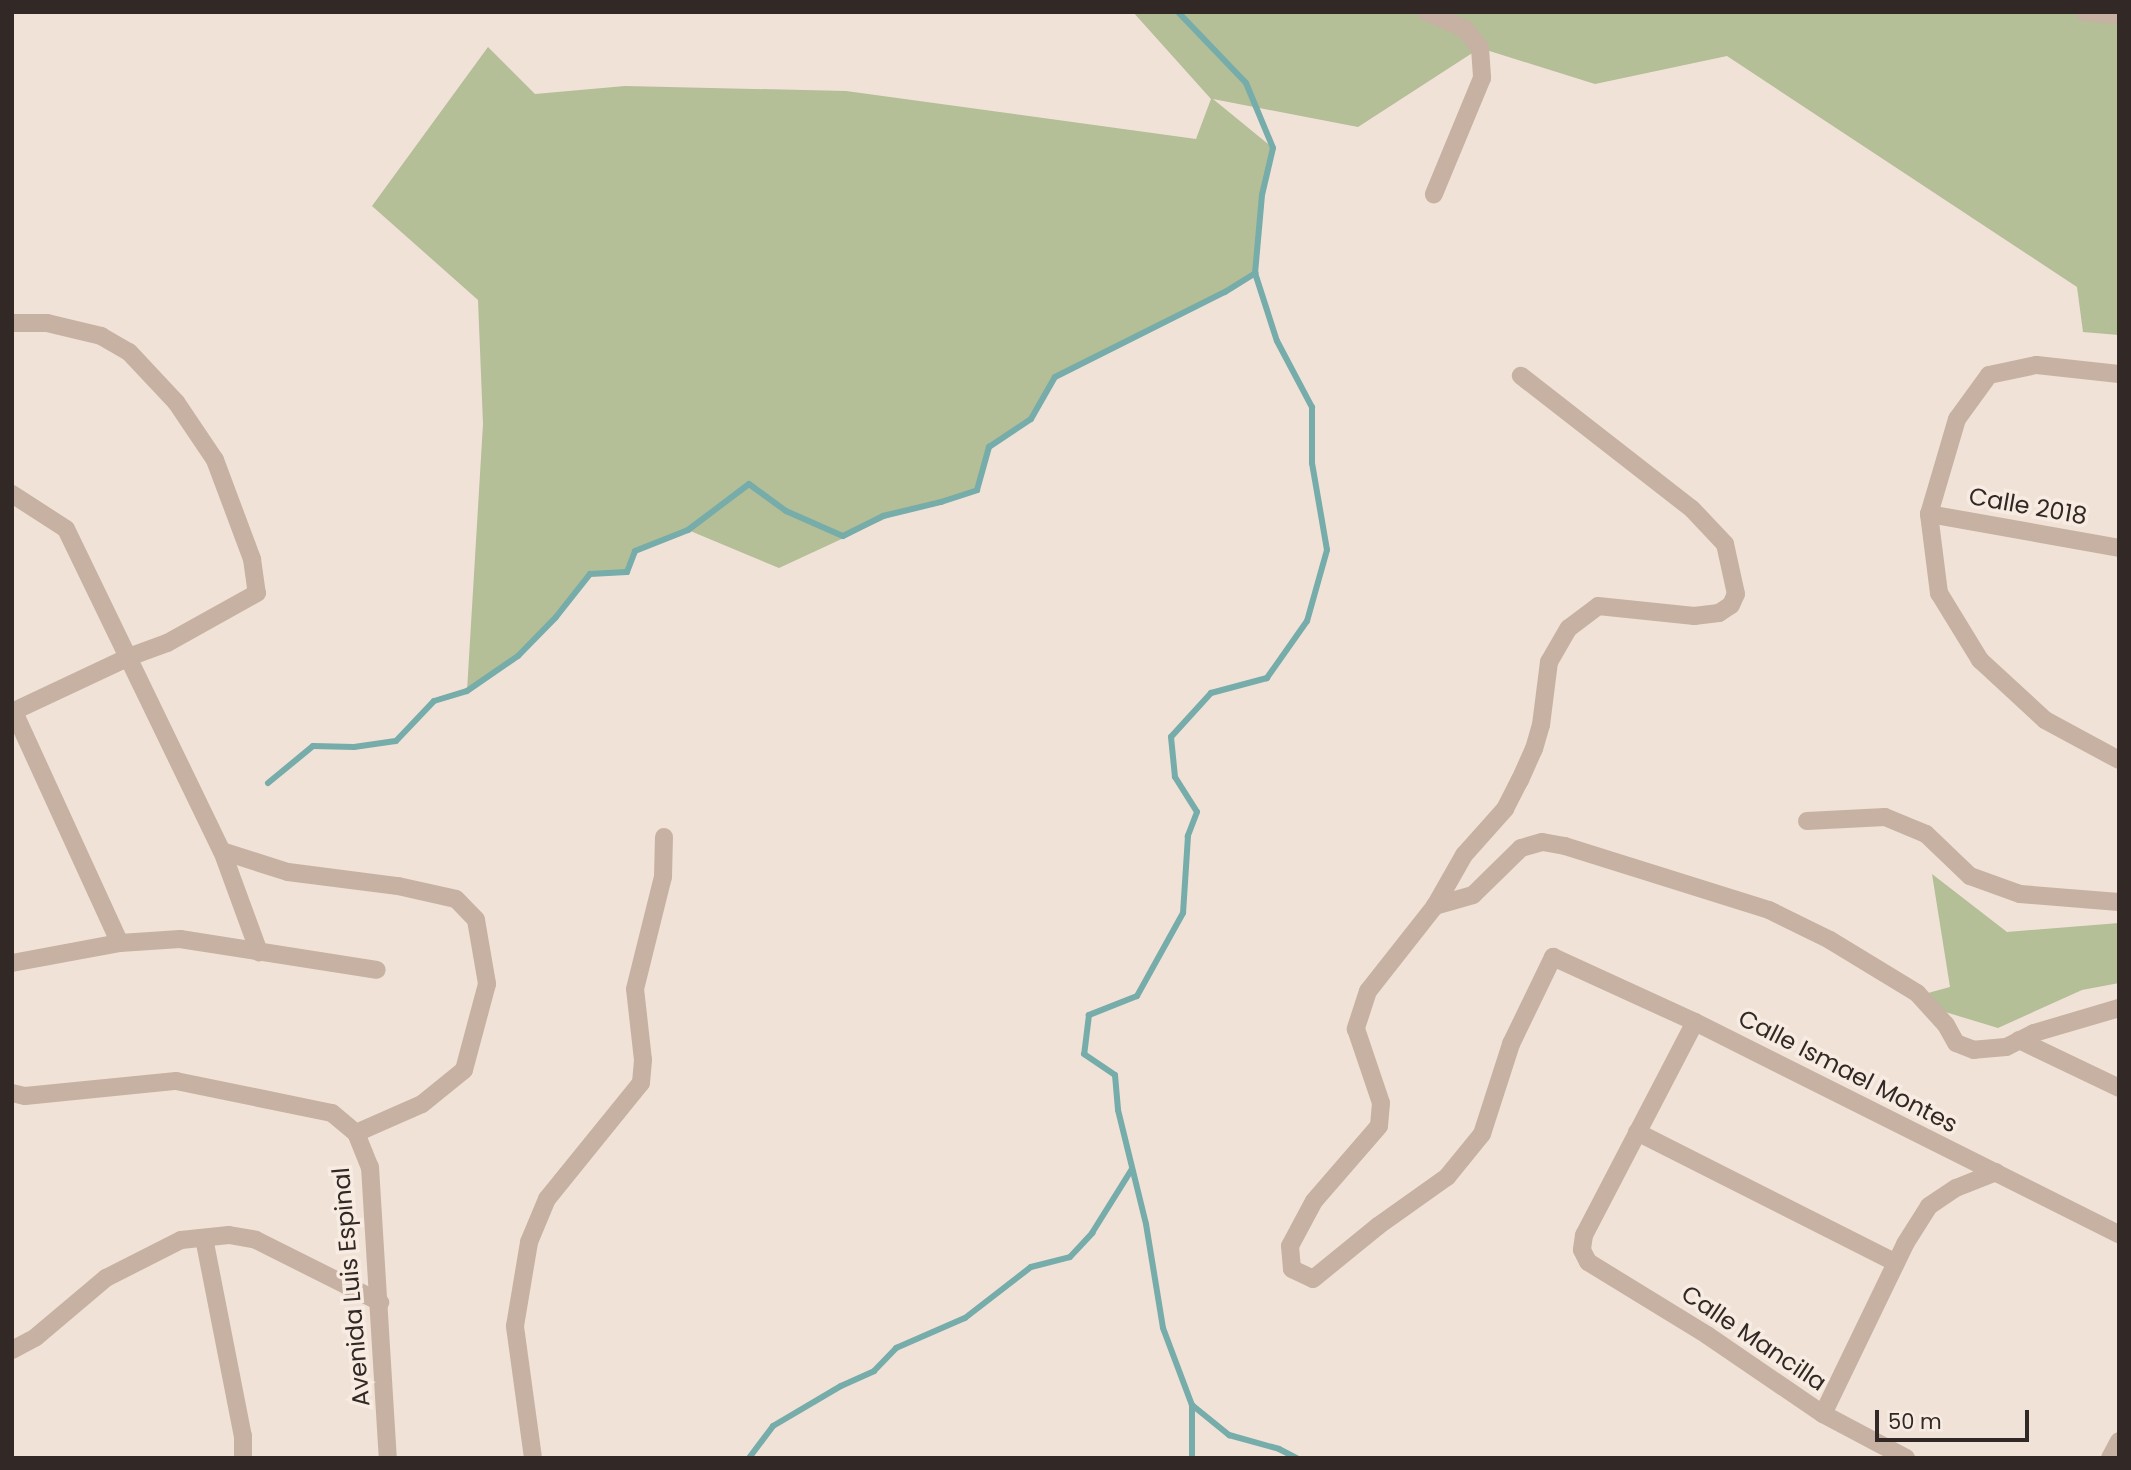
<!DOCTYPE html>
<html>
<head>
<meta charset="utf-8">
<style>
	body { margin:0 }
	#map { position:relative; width:2131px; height:1470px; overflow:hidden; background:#f0e2d7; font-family:Poppins,sans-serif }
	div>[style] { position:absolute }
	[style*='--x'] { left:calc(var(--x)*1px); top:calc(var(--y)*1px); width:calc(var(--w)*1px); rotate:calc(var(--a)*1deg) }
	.green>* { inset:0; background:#b4be97 }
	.stream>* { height:6px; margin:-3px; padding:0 3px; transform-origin:3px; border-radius:3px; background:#76acaa }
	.minor>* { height:18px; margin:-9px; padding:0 9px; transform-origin:9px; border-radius:9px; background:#c7b1a3 }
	span { translate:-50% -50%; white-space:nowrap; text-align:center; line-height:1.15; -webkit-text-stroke:7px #f8ece2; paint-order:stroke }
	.street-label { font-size:24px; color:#322825 }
	.frame { position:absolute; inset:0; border:14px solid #322825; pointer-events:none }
	.scale { position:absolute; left:1875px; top:1410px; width:154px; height:32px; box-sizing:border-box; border:4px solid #322825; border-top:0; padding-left:9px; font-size:21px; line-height:24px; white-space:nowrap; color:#322825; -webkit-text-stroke:5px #f8ece2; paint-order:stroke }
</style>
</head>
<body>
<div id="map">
	<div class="green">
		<i style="clip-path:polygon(1133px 12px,2119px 12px,2119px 335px,2083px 332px,2077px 287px,1727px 56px,1595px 84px,1480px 48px,1358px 127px,1213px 99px,1273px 148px,1262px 195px,1255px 273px,1225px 292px,1055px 377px,1031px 419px,989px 447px,977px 490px,902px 511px,779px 568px,688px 530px,635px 550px,627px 572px,590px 575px,556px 617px,518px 656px,467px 691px,483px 424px,478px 300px,372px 206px,488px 47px,535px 94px,625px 86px,846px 91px,1196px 139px,1211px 99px)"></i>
		<i style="clip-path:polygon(1932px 874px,2007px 932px,2119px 923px,2119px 983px,2082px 990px,1998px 1028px,1942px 1011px,1928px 993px,1950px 987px)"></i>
	</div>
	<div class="stream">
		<i style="--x:1178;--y:12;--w:98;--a:46.2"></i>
		<i style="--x:1246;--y:83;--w:70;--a:67.4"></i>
		<i style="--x:1273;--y:148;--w:48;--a:103.2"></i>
		<i style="--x:1262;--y:195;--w:78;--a:95.1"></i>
		<i style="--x:1255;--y:273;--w:71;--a:72.1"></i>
		<i style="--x:1277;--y:341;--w:75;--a:62.1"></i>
		<i style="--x:1312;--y:407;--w:56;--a:90"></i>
		<i style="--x:1312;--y:463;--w:88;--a:80.2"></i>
		<i style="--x:1327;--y:550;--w:74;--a:105.7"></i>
		<i style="--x:1307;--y:621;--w:70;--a:125.1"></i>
		<i style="--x:1267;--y:678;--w:58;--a:165"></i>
		<i style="--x:1211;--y:693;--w:59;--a:132.3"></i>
		<i style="--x:1171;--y:737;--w:40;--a:84.3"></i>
		<i style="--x:1175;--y:777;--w:41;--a:57.8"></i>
		<i style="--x:1197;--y:812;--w:26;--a:111"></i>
		<i style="--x:1188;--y:836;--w:77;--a:93.7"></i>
		<i style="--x:1183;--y:913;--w:95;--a:119"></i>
		<i style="--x:1137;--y:996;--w:52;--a:158.4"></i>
		<i style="--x:1089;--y:1015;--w:39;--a:97"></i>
		<i style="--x:1084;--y:1054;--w:37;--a:34"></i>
		<i style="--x:1115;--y:1075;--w:35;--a:85"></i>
		<i style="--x:1118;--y:1110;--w:117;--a:76.2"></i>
		<i style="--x:1146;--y:1224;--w:105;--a:80.7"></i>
		<i style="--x:1163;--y:1328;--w:82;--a:69.4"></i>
		<i style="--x:1192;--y:1405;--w:48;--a:39"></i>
		<i style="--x:1229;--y:1435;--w:52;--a:15.6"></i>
		<i style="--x:1279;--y:1449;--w:20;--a:27"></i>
		<i style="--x:268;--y:783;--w:58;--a:-39.4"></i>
		<i style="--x:313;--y:746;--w:41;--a:1.4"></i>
		<i style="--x:354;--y:747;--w:42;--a:-8.1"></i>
		<i style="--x:396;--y:741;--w:55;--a:-46.5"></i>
		<i style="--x:434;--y:701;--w:34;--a:-17"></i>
		<i style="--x:467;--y:691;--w:62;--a:-34.5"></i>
		<i style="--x:518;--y:656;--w:54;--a:-45.7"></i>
		<i style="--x:556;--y:617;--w:55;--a:-51.7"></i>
		<i style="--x:590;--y:574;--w:37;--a:-3"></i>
		<i style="--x:627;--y:572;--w:22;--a:-69"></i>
		<i style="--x:635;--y:551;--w:57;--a:-21.6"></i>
		<i style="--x:688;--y:530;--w:76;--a:-37"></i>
		<i style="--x:749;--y:484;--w:46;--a:36.1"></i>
		<i style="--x:786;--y:511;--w:62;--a:23.7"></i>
		<i style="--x:843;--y:536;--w:45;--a:-26.6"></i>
		<i style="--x:883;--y:516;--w:60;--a:-13.6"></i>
		<i style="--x:941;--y:502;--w:38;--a:-18"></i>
		<i style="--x:977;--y:490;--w:45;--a:-74.4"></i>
		<i style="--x:989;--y:447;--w:50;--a:-33.7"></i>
		<i style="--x:1031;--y:419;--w:48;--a:-60.3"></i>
		<i style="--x:1055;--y:377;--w:190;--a:-26.6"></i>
		<i style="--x:1225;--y:292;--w:36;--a:-32"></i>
		<i style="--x:749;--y:1458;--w:40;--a:-53"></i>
		<i style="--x:773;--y:1426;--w:79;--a:-30.5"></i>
		<i style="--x:841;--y:1386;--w:36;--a:-24"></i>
		<i style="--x:874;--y:1371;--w:32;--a:-46"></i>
		<i style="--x:896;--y:1348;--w:75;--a:-23.5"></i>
		<i style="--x:965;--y:1318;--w:83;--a:-37.7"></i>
		<i style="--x:1031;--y:1267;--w:40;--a:-14.4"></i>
		<i style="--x:1070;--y:1257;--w:33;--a:-47"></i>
		<i style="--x:1092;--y:1233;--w:75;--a:-58"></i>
		<i style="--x:1192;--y:1458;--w:53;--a:-90"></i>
	</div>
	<div class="minor">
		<i style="--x:1427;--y:12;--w:42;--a:24.1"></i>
		<i style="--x:1465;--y:29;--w:24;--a:52"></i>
		<i style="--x:1480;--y:48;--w:30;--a:86"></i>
		<i style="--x:1482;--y:78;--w:126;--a:112.5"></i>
		<i style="--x:2084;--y:12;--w:35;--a:5"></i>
		<i style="--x:12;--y:323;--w:35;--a:0"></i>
		<i style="--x:47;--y:323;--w:56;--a:13.5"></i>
		<i style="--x:101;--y:336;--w:32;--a:30"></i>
		<i style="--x:129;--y:352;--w:69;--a:46.8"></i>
		<i style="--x:176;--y:402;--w:70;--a:56.1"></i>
		<i style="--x:215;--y:460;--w:106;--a:69.5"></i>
		<i style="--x:252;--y:559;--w:34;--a:82"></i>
		<i style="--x:257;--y:593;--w:103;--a:150.9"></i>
		<i style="--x:167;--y:643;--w:40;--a:159.8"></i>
		<i style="--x:129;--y:657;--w:129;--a:154.8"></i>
		<i style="--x:2119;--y:374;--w:83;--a:-173.8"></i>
		<i style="--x:2036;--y:365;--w:48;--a:168"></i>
		<i style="--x:1989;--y:375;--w:54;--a:126"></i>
		<i style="--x:1957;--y:419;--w:99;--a:106.4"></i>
		<i style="--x:1929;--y:514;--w:80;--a:82.8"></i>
		<i style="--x:1939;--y:593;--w:79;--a:58.5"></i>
		<i style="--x:1980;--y:660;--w:88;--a:42.7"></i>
		<i style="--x:2045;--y:720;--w:84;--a:28.4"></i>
		<i style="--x:12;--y:494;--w:64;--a:32.9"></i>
		<i style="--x:66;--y:529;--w:358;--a:64.2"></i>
		<i style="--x:222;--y:851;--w:69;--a:17.7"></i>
		<i style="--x:288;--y:872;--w:111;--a:7.3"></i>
		<i style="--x:398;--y:886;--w:59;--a:12.6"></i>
		<i style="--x:456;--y:899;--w:29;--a:46"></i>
		<i style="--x:476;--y:920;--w:65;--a:80.2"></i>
		<i style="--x:487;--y:984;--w:89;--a:105"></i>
		<i style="--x:464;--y:1070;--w:54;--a:141"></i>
		<i style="--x:422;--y:1104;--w:72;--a:156.3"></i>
		<i style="--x:1929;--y:514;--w:193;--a:10.1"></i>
		<i style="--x:14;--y:712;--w:254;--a:65.4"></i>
		<i style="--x:1807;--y:821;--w:78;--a:-2.9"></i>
		<i style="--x:1885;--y:817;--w:44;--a:22.5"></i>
		<i style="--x:1926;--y:834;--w:61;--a:43.7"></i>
		<i style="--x:1970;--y:876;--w:53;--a:19.8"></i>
		<i style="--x:2020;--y:894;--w:99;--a:4.6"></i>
		<i style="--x:222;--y:851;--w:108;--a:69.9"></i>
		<i style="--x:1435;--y:906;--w:59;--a:-60.4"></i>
		<i style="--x:1464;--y:855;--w:62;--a:-48.3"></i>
		<i style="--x:1505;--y:809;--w:33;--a:-63"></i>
		<i style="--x:1520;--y:780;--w:34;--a:-66"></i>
		<i style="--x:1534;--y:749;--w:25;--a:-74"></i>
		<i style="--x:1541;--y:725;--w:64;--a:-82.8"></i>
		<i style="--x:1549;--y:662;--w:39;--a:-60"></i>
		<i style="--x:1569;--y:628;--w:36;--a:-37"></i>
		<i style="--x:1598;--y:606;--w:97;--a:5.9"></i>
		<i style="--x:1694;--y:616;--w:25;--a:-7"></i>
		<i style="--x:1719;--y:613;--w:14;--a:-34"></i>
		<i style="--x:1731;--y:605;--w:12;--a:-66"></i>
		<i style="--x:1736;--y:594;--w:51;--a:-102.4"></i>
		<i style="--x:1725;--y:544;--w:48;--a:-133.3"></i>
		<i style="--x:1692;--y:509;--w:217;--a:-142.1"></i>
		<i style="--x:12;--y:963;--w:110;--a:-10.5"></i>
		<i style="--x:120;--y:943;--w:60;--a:-3.8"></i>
		<i style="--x:180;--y:939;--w:199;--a:8.9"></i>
		<i style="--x:2119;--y:1008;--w:89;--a:163.6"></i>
		<i style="--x:2034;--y:1033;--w:31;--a:153"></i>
		<i style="--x:2006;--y:1047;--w:32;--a:175"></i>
		<i style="--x:1974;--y:1050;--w:19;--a:-159"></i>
		<i style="--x:1956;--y:1043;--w:21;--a:-119"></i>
		<i style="--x:1946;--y:1025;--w:43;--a:-132.2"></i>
		<i style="--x:1917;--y:993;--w:102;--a:-148.7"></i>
		<i style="--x:1830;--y:940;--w:68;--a:-153.8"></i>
		<i style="--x:1769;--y:910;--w:214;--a:-162.6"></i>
		<i style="--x:1565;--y:846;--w:23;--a:-170"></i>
		<i style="--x:1542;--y:842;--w:22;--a:164"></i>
		<i style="--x:1521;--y:848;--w:67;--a:135.6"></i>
		<i style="--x:1473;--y:895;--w:40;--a:164"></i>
		<i style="--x:1435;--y:906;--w:108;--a:128.2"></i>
		<i style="--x:1368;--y:991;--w:40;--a:108"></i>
		<i style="--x:1356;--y:1029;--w:78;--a:71.3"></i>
		<i style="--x:1381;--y:1103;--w:23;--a:95"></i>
		<i style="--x:1379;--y:1126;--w:99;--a:130.9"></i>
		<i style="--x:1314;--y:1201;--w:51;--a:118.1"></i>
		<i style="--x:1290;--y:1246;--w:23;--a:85"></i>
		<i style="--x:1292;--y:1269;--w:23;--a:25"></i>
		<i style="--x:1313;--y:1279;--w:84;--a:-39.2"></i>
		<i style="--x:1378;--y:1226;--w:85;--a:-35.4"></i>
		<i style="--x:1447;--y:1177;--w:55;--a:-50.9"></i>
		<i style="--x:1482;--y:1134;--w:95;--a:-72.1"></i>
		<i style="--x:1511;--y:1044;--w:97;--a:-64.2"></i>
		<i style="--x:1553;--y:957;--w:156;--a:24.6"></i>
		<i style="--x:1695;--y:1022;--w:474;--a:26.6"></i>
		<i style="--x:1695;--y:1022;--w:240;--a:117.5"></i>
		<i style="--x:1584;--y:1235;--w:15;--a:98"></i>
		<i style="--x:1582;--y:1250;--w:13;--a:63"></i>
		<i style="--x:1588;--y:1262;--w:140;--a:31.5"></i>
		<i style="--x:1707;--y:1335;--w:140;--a:34.3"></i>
		<i style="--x:1823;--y:1414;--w:94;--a:27.9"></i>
		<i style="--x:2019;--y:1040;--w:111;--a:25.6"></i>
		<i style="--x:12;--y:1093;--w:13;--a:13"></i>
		<i style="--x:25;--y:1096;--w:152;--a:-5.7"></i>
		<i style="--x:176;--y:1081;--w:159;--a:11.6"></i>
		<i style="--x:332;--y:1113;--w:31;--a:40"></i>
		<i style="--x:356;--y:1133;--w:37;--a:68"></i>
		<i style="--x:370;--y:1167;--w:292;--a:86.5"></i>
		<i style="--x:1637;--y:1132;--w:290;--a:26.8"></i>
		<i style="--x:204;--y:1238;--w:202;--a:78.9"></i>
		<i style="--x:243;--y:1436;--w:22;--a:90"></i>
		<i style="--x:12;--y:1350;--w:27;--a:-28"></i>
		<i style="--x:36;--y:1337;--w:92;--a:-40.1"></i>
		<i style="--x:106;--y:1278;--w:84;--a:-26.9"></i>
		<i style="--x:181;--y:1240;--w:48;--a:-5.9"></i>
		<i style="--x:229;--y:1235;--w:27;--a:10"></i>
		<i style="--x:256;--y:1240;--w:139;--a:26.6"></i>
		<i style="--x:1823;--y:1414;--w:189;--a:-64.2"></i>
		<i style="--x:1905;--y:1244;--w:45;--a:-57.7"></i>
		<i style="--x:1929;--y:1206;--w:32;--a:-34"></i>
		<i style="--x:1956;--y:1188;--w:43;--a:-21.8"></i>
		<i style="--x:533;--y:1458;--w:133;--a:-97.8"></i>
		<i style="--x:515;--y:1326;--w:85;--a:-80.5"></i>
		<i style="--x:529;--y:1242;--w:47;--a:-67.3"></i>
		<i style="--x:547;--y:1199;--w:149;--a:-51"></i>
		<i style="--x:641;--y:1083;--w:23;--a:-85"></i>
		<i style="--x:643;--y:1060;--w:71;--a:-96.4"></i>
		<i style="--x:635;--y:989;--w:115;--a:-76"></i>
		<i style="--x:663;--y:877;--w:40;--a:-88.6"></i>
		<i style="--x:2110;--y:1458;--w:19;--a:-62"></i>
	</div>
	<div class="street-label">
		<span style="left:2028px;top:506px;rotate:10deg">Calle 2018</span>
		<span style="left:1848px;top:1071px;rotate:27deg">Calle Ismael Montes</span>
		<span style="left:351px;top:1287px;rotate:-95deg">Avenida Luis Espinal</span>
		<span style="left:1754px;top:1338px;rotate:34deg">Calle Mancilla</span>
	</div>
	<div class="frame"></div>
	<div class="scale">50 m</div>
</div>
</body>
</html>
